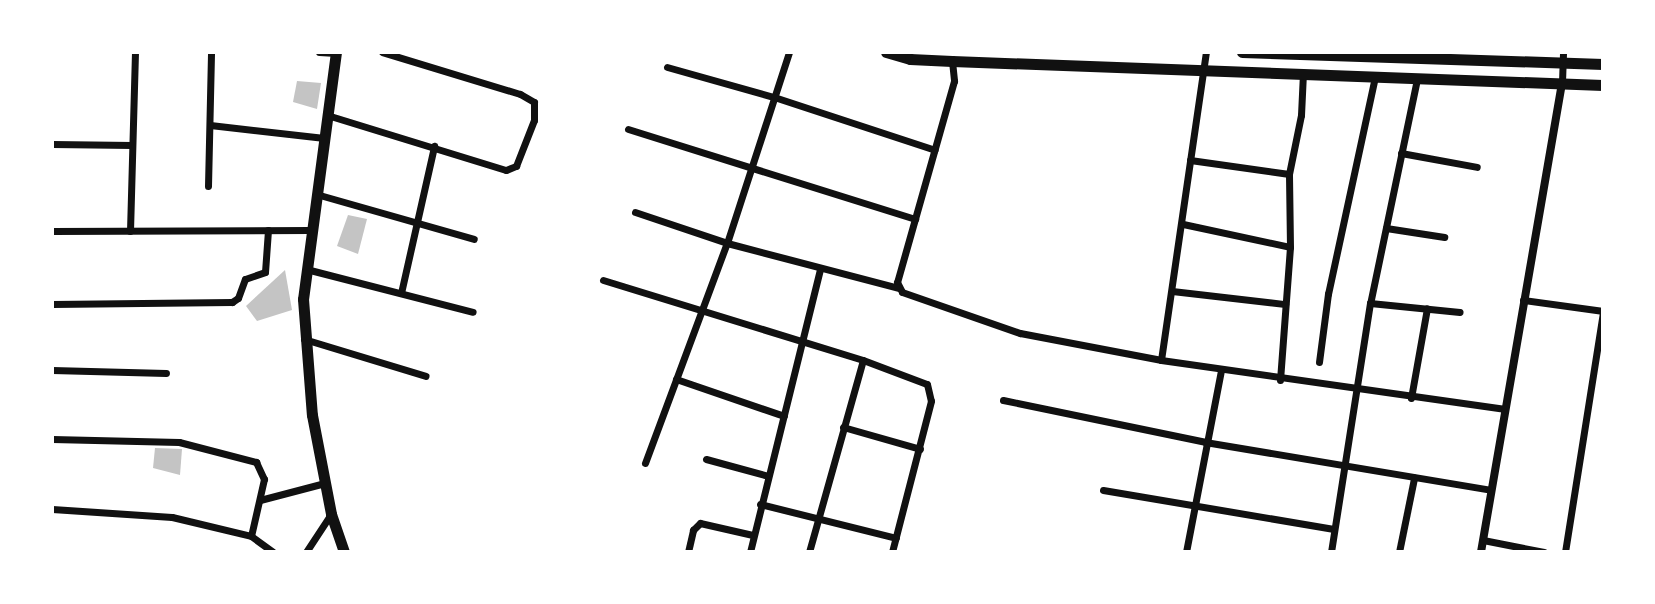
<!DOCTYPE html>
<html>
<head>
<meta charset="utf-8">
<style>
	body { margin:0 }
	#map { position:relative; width:1655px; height:604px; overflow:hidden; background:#fff; font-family:Overpass,sans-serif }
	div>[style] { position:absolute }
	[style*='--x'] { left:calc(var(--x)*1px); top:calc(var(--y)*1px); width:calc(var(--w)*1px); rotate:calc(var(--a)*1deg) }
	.building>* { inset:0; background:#c4c4c4 }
	.minor>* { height:7px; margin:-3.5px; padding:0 3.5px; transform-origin:3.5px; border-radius:3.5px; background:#111 }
	.tertiary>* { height:8px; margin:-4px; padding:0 4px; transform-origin:4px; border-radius:4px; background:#111 }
	.primary>* { height:11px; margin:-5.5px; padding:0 5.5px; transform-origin:5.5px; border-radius:5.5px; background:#111 }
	span { translate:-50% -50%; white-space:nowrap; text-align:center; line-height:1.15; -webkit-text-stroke:8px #fff; paint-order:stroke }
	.frame { position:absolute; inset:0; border:54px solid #fff; pointer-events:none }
</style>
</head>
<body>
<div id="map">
	<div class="building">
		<i style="clip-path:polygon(297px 81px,321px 83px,317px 109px,293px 102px)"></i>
		<i style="clip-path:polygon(348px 215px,367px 219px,358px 254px,337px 246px)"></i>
		<i style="clip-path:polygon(285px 270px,292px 310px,257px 321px,246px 306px)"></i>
		<i style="clip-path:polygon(155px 448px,182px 449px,180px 475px,153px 468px)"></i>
	</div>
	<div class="minor">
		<i style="--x:319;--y:52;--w:17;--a:3"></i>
		<i style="--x:952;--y:61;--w:20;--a:84"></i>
		<i style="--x:954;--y:81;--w:209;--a:105.8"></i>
		<i style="--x:897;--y:282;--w:11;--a:63"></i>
		<i style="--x:902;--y:292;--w:125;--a:19.2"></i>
		<i style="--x:1020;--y:333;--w:144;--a:10.8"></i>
		<i style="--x:1161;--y:360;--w:346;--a:8.1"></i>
		<i style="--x:667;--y:67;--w:111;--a:15.7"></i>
		<i style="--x:774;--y:97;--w:169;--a:18.2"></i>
		<i style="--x:1417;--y:79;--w:229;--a:101.8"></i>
		<i style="--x:1370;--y:303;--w:90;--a:5.7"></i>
		<i style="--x:1562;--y:82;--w:30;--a:-88"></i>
		<i style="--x:327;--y:115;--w:187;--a:17.1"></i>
		<i style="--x:506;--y:170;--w:11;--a:-22"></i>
		<i style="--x:516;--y:166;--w:49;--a:-68.6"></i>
		<i style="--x:534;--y:120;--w:18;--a:-90"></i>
		<i style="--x:534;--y:102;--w:16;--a:-150"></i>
		<i style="--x:520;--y:94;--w:144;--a:-163.1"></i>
		<i style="--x:210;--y:125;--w:115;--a:6.5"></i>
		<i style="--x:628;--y:129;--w:301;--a:17.4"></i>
		<i style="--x:52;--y:144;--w:80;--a:0.7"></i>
		<i style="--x:1401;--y:153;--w:77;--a:10.4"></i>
		<i style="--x:1190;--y:160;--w:100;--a:8"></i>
		<i style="--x:208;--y:186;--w:134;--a:-88.7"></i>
		<i style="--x:316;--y:194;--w:164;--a:15.9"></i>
		<i style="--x:635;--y:212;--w:97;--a:18.6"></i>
		<i style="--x:727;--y:243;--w:177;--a:14.7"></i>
		<i style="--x:1183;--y:224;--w:109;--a:12.1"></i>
		<i style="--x:1386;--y:228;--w:59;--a:8.8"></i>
		<i style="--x:52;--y:231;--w:258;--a:-0.2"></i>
		<i style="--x:130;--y:231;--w:179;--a:-88.4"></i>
		<i style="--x:306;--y:269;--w:172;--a:14.4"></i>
		<i style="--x:603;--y:280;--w:272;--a:17.1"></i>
		<i style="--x:863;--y:360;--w:68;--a:20.6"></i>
		<i style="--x:927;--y:384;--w:17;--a:77"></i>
		<i style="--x:931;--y:401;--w:156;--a:104.5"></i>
		<i style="--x:1172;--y:291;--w:114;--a:6.6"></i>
		<i style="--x:401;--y:293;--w:151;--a:-77.3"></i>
		<i style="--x:1523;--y:300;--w:81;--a:7.8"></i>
		<i style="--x:52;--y:304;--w:180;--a:-0.6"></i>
		<i style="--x:232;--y:302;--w:7;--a:-34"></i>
		<i style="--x:238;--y:298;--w:20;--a:-70"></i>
		<i style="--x:245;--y:279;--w:21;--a:-19"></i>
		<i style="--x:265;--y:272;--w:42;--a:-85.9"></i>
		<i style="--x:304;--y:339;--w:127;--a:16.9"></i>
		<i style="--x:1161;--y:360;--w:311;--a:-81.7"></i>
		<i style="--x:1319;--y:362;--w:69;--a:-82.5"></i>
		<i style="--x:1328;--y:294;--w:222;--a:-77.8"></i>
		<i style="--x:52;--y:370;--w:114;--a:1.5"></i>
		<i style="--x:676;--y:379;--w:114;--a:18.9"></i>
		<i style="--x:1280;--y:380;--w:133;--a:-85.7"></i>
		<i style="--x:1290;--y:247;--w:73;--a:-90.8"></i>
		<i style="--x:1289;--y:174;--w:60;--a:-78.5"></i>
		<i style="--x:1301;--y:115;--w:42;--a:-87.3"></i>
		<i style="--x:1411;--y:398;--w:91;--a:-79.9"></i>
		<i style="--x:1003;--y:400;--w:206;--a:11.7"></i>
		<i style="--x:1205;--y:442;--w:290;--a:9.5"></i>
		<i style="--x:843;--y:427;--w:80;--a:15.9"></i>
		<i style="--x:52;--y:439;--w:127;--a:1.4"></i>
		<i style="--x:179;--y:442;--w:80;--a:14.6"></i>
		<i style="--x:256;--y:462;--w:19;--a:65"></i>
		<i style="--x:264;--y:479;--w:58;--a:102.8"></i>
		<i style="--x:706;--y:459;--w:64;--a:15.3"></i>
		<i style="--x:645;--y:463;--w:235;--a:-69.6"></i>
		<i style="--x:727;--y:243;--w:201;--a:-72"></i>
		<i style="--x:1103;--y:490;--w:234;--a:9.6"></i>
		<i style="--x:260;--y:500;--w:67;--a:-14.7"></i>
		<i style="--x:760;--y:504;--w:140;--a:14"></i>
		<i style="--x:52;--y:509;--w:120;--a:3.8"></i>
		<i style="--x:172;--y:517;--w:81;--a:13.5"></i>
		<i style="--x:251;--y:536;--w:27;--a:36"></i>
		<i style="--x:1483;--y:540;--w:62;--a:11.1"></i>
		<i style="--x:306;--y:552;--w:45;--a:-56.7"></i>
		<i style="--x:688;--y:552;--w:23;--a:-77"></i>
		<i style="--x:693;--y:530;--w:10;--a:-45"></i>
		<i style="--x:700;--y:523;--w:54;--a:12.8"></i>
		<i style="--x:750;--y:552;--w:292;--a:-76.1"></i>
		<i style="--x:809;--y:552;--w:199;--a:-74.3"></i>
		<i style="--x:1186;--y:552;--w:185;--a:-79.1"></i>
		<i style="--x:1331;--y:552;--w:252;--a:-81.1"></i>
		<i style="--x:1399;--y:552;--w:76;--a:-78.5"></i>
		<i style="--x:1565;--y:552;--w:243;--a:-81"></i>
	</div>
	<div class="tertiary">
		<i style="--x:1481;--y:552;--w:477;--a:-80.2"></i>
	</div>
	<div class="primary">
		<i style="--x:336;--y:52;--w:249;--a:97.6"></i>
		<i style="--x:303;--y:299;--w:116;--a:85.6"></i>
		<i style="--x:312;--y:415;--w:101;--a:79.1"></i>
		<i style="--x:331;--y:514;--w:40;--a:71.1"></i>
		<i style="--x:886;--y:52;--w:25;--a:16"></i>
		<i style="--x:910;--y:59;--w:42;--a:2.7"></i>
		<i style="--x:952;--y:61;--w:651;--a:2.11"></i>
		<i style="--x:1242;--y:52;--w:361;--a:1.9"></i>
	</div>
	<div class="frame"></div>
</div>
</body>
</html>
